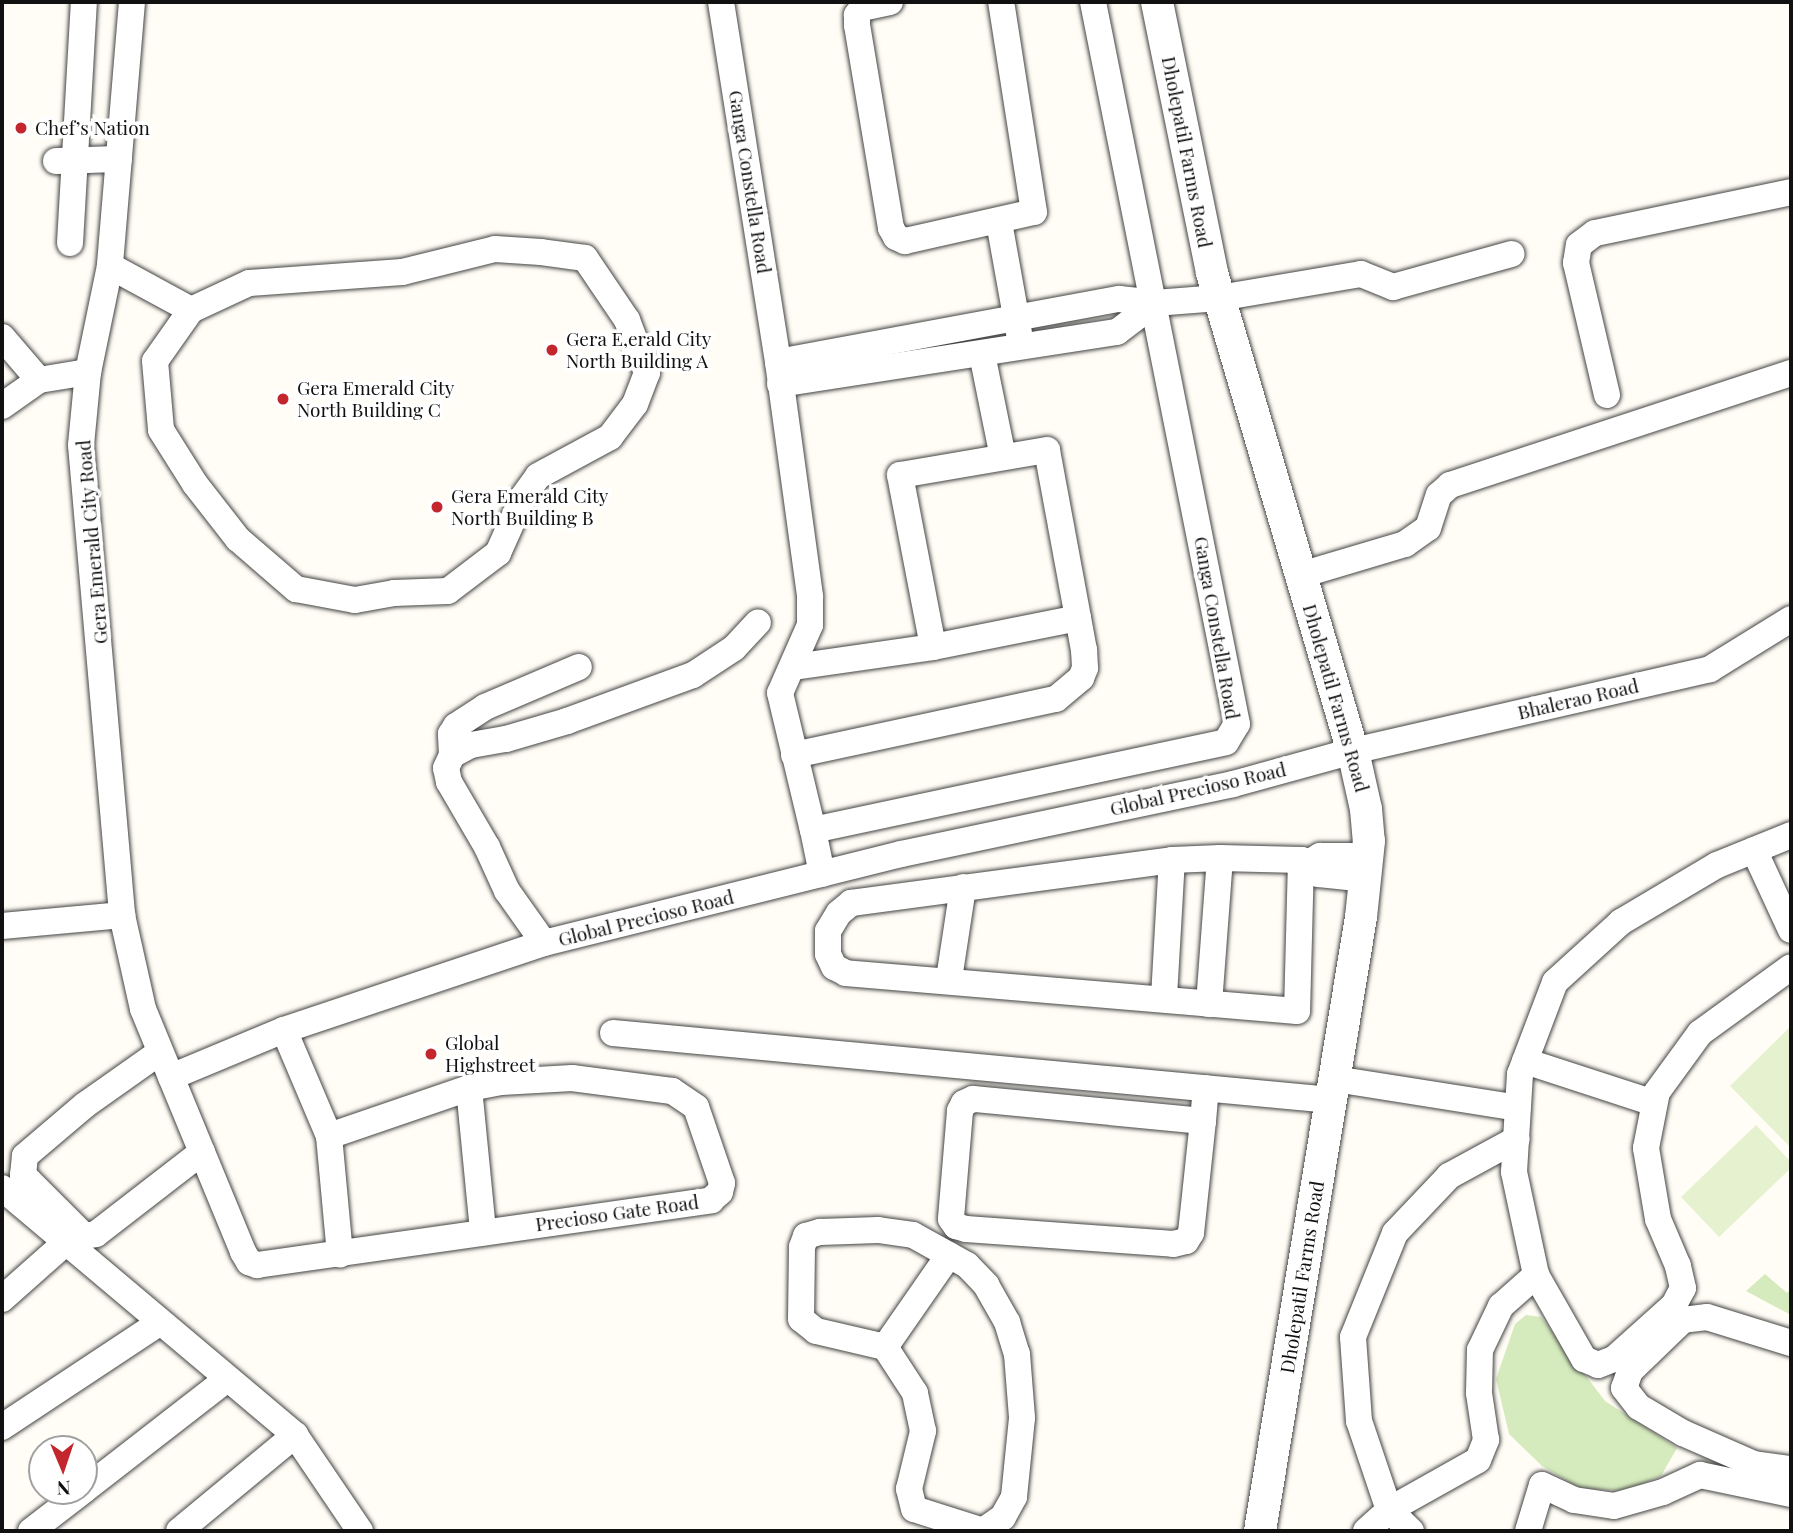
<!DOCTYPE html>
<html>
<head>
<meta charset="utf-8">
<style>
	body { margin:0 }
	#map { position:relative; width:1793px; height:1533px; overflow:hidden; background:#fffdf5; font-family:"Playfair Display",serif }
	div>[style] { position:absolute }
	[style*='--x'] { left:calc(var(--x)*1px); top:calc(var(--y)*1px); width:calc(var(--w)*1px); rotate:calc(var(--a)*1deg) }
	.green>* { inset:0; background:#d5ebbd }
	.pitch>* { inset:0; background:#e6f2cf }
	.roads { filter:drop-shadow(0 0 2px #444) drop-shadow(0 0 2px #444) }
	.minor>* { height:26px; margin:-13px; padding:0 13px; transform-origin:13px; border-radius:13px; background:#fff }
	.tertiary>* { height:32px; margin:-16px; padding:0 16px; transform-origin:16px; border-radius:16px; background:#fff }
	.dots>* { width:19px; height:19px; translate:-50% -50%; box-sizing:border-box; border:4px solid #fff; border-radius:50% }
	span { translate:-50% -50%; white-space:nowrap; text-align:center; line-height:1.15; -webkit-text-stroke:7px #fff; paint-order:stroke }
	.poi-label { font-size:19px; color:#111 }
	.left { translate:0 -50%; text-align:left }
	.street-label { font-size:19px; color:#111 }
	.frame { position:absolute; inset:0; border:4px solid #111; pointer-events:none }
	.north { position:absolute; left:28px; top:1435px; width:70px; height:70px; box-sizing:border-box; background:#fff; border:2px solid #a0a0a0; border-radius:50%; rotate:178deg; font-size:19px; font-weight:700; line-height:28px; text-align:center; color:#111 }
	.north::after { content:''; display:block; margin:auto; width:24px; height:32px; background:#c4262e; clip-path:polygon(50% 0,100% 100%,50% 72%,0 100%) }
</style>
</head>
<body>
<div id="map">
	<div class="green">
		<i style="clip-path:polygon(1765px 1274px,1787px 1293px,1791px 1288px,1791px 1315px,1746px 1291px)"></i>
		<i style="clip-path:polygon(1526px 1315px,1541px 1317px,1605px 1401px,1677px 1448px,1661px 1476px,1625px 1491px,1579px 1488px,1542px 1466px,1509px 1434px,1496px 1379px,1515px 1324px)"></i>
	</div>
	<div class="pitch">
		<i style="clip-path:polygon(1791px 1026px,1791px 1148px,1730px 1086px)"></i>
		<i style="clip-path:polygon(1756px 1125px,1791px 1162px,1791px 1168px,1719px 1237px,1681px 1197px)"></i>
	</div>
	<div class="roads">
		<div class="minor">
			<i style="--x:132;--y:2;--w:265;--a:94.8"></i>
			<i style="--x:110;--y:266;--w:108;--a:101.7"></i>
			<i style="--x:88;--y:372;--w:73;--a:95.5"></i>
			<i style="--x:81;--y:445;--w:472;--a:85"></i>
			<i style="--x:122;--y:915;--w:96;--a:77.4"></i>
			<i style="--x:143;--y:1009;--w:263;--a:67.6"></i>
			<i style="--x:243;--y:1252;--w:12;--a:59"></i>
			<i style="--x:249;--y:1262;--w:9;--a:21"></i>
			<i style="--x:257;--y:1265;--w:459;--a:-8.1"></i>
			<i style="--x:711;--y:1200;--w:12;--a:-42"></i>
			<i style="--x:720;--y:1192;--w:9;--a:-77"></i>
			<i style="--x:722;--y:1183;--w:80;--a:-108.9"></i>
			<i style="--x:696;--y:1107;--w:29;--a:-146"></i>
			<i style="--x:672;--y:1091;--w:101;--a:-172.6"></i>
			<i style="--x:572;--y:1078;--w:71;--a:176.8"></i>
			<i style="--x:501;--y:1082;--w:33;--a:169"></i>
			<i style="--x:469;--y:1088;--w:148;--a:161.1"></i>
			<i style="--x:721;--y:2;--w:364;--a:81"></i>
			<i style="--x:778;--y:362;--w:237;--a:82.2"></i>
			<i style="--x:810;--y:597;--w:28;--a:90"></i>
			<i style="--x:810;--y:625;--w:74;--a:113.8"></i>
			<i style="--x:780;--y:693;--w:141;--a:76.5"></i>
			<i style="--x:890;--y:2;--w:29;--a:168"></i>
			<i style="--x:862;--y:8;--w:9;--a:126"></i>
			<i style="--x:857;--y:15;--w:10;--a:90"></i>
			<i style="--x:857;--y:25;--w:206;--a:80.5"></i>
			<i style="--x:891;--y:228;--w:10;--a:61"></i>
			<i style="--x:896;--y:237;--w:10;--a:24"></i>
			<i style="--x:905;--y:241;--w:132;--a:-12.7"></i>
			<i style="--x:1034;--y:212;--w:213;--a:-98.9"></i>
			<i style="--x:56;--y:161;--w:63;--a:-1.8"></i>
			<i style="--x:999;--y:222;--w:113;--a:79.8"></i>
			<i style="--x:70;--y:243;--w:241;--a:-86.7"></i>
			<i style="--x:110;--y:266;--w:92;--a:28.5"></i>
			<i style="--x:191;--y:310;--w:62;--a:125.2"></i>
			<i style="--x:155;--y:361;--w:69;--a:85"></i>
			<i style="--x:161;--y:430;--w:64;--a:57.8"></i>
			<i style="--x:195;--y:484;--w:70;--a:52"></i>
			<i style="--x:238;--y:539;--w:77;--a:40.8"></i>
			<i style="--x:296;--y:589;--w:60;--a:10.6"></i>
			<i style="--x:355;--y:600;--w:40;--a:-10"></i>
			<i style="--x:394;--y:593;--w:54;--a:-2.1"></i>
			<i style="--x:448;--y:591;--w:63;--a:-37.2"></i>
			<i style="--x:498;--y:553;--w:61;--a:-65.9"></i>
			<i style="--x:523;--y:497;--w:26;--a:-54"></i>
			<i style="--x:538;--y:476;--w:82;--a:-28.4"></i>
			<i style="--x:610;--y:437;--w:41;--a:-52.9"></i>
			<i style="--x:635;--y:404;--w:33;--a:-69"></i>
			<i style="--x:647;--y:373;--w:57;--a:-110.7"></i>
			<i style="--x:627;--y:320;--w:75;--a:-124.1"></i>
			<i style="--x:585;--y:258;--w:44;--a:-172.2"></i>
			<i style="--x:541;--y:252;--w:46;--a:-176.3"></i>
			<i style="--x:495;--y:249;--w:96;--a:166.1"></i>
			<i style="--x:402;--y:272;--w:153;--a:175.9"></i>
			<i style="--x:249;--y:283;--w:64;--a:155"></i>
			<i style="--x:2;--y:337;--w:57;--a:49.3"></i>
			<i style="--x:39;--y:380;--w:50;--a:-9.3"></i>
			<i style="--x:982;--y:354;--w:105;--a:78.5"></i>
			<i style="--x:778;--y:362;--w:347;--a:-10.5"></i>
			<i style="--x:1119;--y:299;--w:36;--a:6"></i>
			<i style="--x:1155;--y:303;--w:64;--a:-4.5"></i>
			<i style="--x:1219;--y:298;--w:144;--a:-9.6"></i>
			<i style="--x:1361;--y:274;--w:35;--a:22"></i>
			<i style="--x:1393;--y:287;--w:123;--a:-15.6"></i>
			<i style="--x:780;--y:384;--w:341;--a:-8.8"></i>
			<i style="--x:1117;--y:332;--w:48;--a:-37.3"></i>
			<i style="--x:1607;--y:395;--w:136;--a:-103.2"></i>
			<i style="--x:1576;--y:263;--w:18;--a:-81"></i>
			<i style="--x:1579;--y:245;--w:20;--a:-37"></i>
			<i style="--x:1595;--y:233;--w:200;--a:-11.8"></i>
			<i style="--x:2;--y:406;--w:45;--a:-35.1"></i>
			<i style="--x:1301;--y:575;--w:109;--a:-16.6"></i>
			<i style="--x:1405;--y:544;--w:28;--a:-35"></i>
			<i style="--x:1428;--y:528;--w:35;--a:-72"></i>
			<i style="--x:1439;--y:495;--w:15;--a:-42"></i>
			<i style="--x:1450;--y:485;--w:359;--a:-18.2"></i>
			<i style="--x:794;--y:667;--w:140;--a:-8.2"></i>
			<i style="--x:933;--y:647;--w:148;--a:-11.3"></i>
			<i style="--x:452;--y:755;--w:21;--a:-93"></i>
			<i style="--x:451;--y:734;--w:9;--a:-58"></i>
			<i style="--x:456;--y:726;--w:35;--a:-33"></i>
			<i style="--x:485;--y:707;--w:102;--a:-23.1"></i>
			<i style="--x:794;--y:755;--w:268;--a:-12.1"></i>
			<i style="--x:1056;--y:699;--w:33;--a:-40"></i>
			<i style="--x:1081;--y:678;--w:11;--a:-68"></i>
			<i style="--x:1085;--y:668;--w:18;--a:-93"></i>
			<i style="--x:1084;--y:650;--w:203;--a:-100.5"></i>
			<i style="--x:1047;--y:450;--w:149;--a:170.3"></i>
			<i style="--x:900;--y:475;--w:175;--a:79.1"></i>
			<i style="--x:1791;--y:835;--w:80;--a:157.9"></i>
			<i style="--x:1717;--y:865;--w:112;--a:149.3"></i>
			<i style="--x:1621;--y:922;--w:89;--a:137.7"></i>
			<i style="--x:1555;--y:982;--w:98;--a:110.8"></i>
			<i style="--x:1520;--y:1074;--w:98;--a:93.5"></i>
			<i style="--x:1514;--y:1172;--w:105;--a:77.9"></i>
			<i style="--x:1536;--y:1275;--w:97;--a:60.3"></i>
			<i style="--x:1584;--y:1359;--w:15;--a:23"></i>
			<i style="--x:1598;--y:1365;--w:17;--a:-21"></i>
			<i style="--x:1614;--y:1359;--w:81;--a:-42"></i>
			<i style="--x:1674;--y:1305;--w:19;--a:-62"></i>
			<i style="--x:1683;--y:1288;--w:23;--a:-103"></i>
			<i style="--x:1678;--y:1266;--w:51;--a:-113.1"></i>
			<i style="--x:1658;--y:1219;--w:72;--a:-99.6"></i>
			<i style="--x:1646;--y:1148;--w:57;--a:-78.9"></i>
			<i style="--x:1657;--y:1092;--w:73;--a:-53.9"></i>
			<i style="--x:1700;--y:1033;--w:112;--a:-36"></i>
			<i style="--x:1754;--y:850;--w:88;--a:65.2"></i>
			<i style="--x:1301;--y:860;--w:151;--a:91.5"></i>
			<i style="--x:1297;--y:1011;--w:453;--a:-175.2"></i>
			<i style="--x:846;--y:973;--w:13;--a:-153"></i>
			<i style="--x:834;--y:967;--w:14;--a:-115"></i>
			<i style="--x:828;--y:954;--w:23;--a:-90"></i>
			<i style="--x:828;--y:931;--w:21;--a:-59"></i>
			<i style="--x:839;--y:913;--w:16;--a:-40"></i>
			<i style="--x:851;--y:903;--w:324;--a:-7.6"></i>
			<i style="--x:1172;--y:860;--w:48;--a:-2.4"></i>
			<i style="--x:1220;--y:858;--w:81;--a:1.4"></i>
			<i style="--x:1301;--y:860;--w:9;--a:13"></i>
			<i style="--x:1310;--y:862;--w:12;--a:-31"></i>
			<i style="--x:1320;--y:856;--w:49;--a:0"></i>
			<i style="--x:1310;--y:862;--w:14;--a:56"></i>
			<i style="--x:1318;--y:874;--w:49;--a:5.8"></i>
			<i style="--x:822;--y:874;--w:45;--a:-101.6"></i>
			<i style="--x:813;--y:830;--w:422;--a:-12"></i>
			<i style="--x:1226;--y:742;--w:21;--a:-59"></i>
			<i style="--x:1237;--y:724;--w:736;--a:-101.28"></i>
			<i style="--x:2;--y:926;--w:121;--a:-5.2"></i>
			<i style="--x:544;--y:943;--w:64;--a:-125.4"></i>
			<i style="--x:507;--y:891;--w:48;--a:-114.4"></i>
			<i style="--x:487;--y:847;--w:75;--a:-120.3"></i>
			<i style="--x:449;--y:782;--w:14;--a:-102"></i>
			<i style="--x:446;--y:768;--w:14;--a:-65"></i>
			<i style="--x:452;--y:755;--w:21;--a:-28"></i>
			<i style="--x:471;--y:745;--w:36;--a:-10"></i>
			<i style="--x:506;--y:739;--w:64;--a:-16.4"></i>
			<i style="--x:567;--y:721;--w:134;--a:-20.1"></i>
			<i style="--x:693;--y:675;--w:49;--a:-33.4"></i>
			<i style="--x:734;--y:648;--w:35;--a:-47"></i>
			<i style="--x:949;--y:979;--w:93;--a:-81.3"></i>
			<i style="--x:1164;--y:997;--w:137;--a:-86.7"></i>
			<i style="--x:1209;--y:1004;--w:146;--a:-85.7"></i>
			<i style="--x:284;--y:1030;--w:115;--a:67"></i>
			<i style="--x:329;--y:1136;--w:119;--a:84.7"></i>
			<i style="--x:613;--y:1033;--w:721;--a:5.33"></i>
			<i style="--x:160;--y:1052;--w:92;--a:144.8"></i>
			<i style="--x:85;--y:1105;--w:79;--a:139.6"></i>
			<i style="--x:25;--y:1156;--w:19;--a:96"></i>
			<i style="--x:23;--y:1175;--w:86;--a:45"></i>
			<i style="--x:84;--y:1236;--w:12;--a:-9"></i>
			<i style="--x:96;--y:1234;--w:134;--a:-37.7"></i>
			<i style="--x:1525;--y:1061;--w:136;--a:18"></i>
			<i style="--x:171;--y:1077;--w:122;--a:-22.6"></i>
			<i style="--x:284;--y:1030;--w:274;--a:-18.5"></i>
			<i style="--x:544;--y:943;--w:368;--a:-14"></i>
			<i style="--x:901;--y:854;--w:339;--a:-11.9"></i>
			<i style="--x:1233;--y:784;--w:124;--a:-15.4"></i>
			<i style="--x:1353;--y:751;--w:366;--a:-12.9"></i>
			<i style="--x:1710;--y:669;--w:95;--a:-31.7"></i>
			<i style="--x:1335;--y:1079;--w:185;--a:9"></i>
			<i style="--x:469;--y:1088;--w:145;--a:84.4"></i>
			<i style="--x:1203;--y:1121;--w:231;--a:-174.5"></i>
			<i style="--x:973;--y:1099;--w:10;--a:156"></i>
			<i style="--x:964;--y:1103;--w:9;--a:117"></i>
			<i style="--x:960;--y:1111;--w:108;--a:94.8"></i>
			<i style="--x:951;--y:1219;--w:9;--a:54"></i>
			<i style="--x:956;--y:1226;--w:10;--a:17"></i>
			<i style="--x:966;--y:1229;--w:208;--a:4.1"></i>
			<i style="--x:1173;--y:1244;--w:13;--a:-13"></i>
			<i style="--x:1186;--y:1241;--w:9;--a:-58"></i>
			<i style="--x:1191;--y:1233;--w:113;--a:-83.9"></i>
			<i style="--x:1203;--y:1121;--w:33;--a:-85"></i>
			<i style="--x:2;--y:1188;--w:383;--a:40.1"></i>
			<i style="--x:295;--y:1435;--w:116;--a:55.9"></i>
			<i style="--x:2;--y:1299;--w:84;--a:-41.6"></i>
			<i style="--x:1791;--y:1343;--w:88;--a:-162.8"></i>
			<i style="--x:1707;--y:1317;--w:24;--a:173"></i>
			<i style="--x:1683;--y:1320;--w:74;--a:136.1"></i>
			<i style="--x:1630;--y:1371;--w:18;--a:109"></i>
			<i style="--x:1624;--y:1388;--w:24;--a:52"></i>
			<i style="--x:1639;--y:1407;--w:51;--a:30.6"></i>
			<i style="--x:1683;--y:1433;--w:77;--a:23.6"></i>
			<i style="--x:1754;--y:1464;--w:37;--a:8"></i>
			<i style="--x:885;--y:1347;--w:71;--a:-166.9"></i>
			<i style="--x:816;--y:1331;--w:19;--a:-141"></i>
			<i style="--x:801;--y:1319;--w:72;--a:-89.2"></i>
			<i style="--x:802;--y:1247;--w:12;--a:-70"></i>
			<i style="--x:806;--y:1236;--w:15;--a:-16"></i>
			<i style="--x:820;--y:1232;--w:58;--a:-2"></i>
			<i style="--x:878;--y:1230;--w:35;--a:8"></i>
			<i style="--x:913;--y:1235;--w:62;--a:29.1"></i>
			<i style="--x:967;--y:1265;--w:28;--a:46"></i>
			<i style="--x:986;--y:1285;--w:43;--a:60.4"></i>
			<i style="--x:1007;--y:1322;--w:34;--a:73"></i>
			<i style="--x:1017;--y:1354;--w:64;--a:85.5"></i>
			<i style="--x:1022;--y:1418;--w:79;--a:95.8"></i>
			<i style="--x:1014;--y:1497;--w:23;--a:119"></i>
			<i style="--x:1003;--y:1517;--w:24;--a:145"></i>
			<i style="--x:983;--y:1531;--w:72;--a:-162.3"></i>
			<i style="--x:914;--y:1509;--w:21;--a:-104"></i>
			<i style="--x:909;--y:1489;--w:60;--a:-76.4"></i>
			<i style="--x:923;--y:1431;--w:39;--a:-102"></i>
			<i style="--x:915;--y:1393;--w:55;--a:-123.1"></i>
			<i style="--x:885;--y:1347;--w:112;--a:-55.2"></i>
			<i style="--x:2;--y:1427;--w:188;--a:-33.5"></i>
			<i style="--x:84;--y:1490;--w:181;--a:-37.8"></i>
			<i style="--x:31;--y:1531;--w:66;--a:-37.6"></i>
			<i style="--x:179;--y:1531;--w:151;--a:-39.6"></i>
			<i style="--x:1366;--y:1531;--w:31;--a:-42"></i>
			<i style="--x:1389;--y:1510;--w:102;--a:-29.3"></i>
			<i style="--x:1478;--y:1460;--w:22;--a:-68"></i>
			<i style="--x:1486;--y:1440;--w:48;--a:-98.5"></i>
			<i style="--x:1479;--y:1393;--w:43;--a:-88.7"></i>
			<i style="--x:1480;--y:1350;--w:49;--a:-64.5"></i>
			<i style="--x:1501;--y:1306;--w:47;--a:-41.5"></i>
			<i style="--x:1411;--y:1531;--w:30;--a:-136"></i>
			<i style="--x:1389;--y:1510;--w:94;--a:-108.6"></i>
			<i style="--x:1359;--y:1421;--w:84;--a:-94.1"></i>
			<i style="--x:1353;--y:1337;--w:112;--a:-68"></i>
			<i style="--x:1395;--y:1233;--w:79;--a:-46.5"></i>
			<i style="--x:1449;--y:1176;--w:77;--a:-28.6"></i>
			<i style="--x:1528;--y:1531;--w:48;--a:-73.1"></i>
			<i style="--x:1542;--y:1485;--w:35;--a:25"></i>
			<i style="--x:1574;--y:1500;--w:40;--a:8.5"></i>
			<i style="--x:1614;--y:1506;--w:51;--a:-15.9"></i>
			<i style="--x:1663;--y:1492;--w:41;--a:-24.7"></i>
			<i style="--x:1700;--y:1475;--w:93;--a:11.8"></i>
		</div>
		<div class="tertiary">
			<i style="--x:1157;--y:2;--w:277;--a:78.5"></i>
			<i style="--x:1212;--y:273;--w:498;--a:73.6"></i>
			<i style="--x:1353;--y:751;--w:59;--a:77.4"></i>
			<i style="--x:1366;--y:809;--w:32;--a:85"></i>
			<i style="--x:1369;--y:841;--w:76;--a:96"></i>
			<i style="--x:1361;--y:917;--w:622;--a:99.34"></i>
		</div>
	</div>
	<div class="dots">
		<i style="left:21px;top:128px;background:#c4262e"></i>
		<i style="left:552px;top:350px;background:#c4262e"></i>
		<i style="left:283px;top:399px;background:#c4262e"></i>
		<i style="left:437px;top:507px;background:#c4262e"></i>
		<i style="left:431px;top:1054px;background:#c4262e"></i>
	</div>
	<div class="poi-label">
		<span class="left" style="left:35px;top:128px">Chef’s Nation</span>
		<span class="left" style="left:566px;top:350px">Gera E,erald City<br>North Building A</span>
		<span class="left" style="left:297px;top:399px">Gera Emerald City<br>North Building C</span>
		<span class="left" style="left:451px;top:507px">Gera Emerald City<br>North Building B</span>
		<span class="left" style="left:445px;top:1054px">Global<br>Highstreet</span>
	</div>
	<div class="street-label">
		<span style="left:1187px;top:152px;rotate:79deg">Dholepatil Farms Road</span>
		<span style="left:750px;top:182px;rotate:81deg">Ganga Constella Road</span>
		<span style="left:92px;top:542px;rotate:-95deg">Gera Emerald City Road</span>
		<span style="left:1217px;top:628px;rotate:80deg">Ganga Constella Road</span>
		<span style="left:1336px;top:698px;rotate:74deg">Dholepatil Farms Road</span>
		<span style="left:1578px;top:699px;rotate:-13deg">Bhalerao Road</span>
		<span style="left:1198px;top:789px;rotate:-13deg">Global Precioso Road</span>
		<span style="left:646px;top:918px;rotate:-14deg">Global Precioso Road</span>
		<span style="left:617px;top:1213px;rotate:-8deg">Precioso Gate Road</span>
		<span style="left:1302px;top:1277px;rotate:-81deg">Dholepatil Farms Road</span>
	</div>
	<div class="frame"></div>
	<div class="north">N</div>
</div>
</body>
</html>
